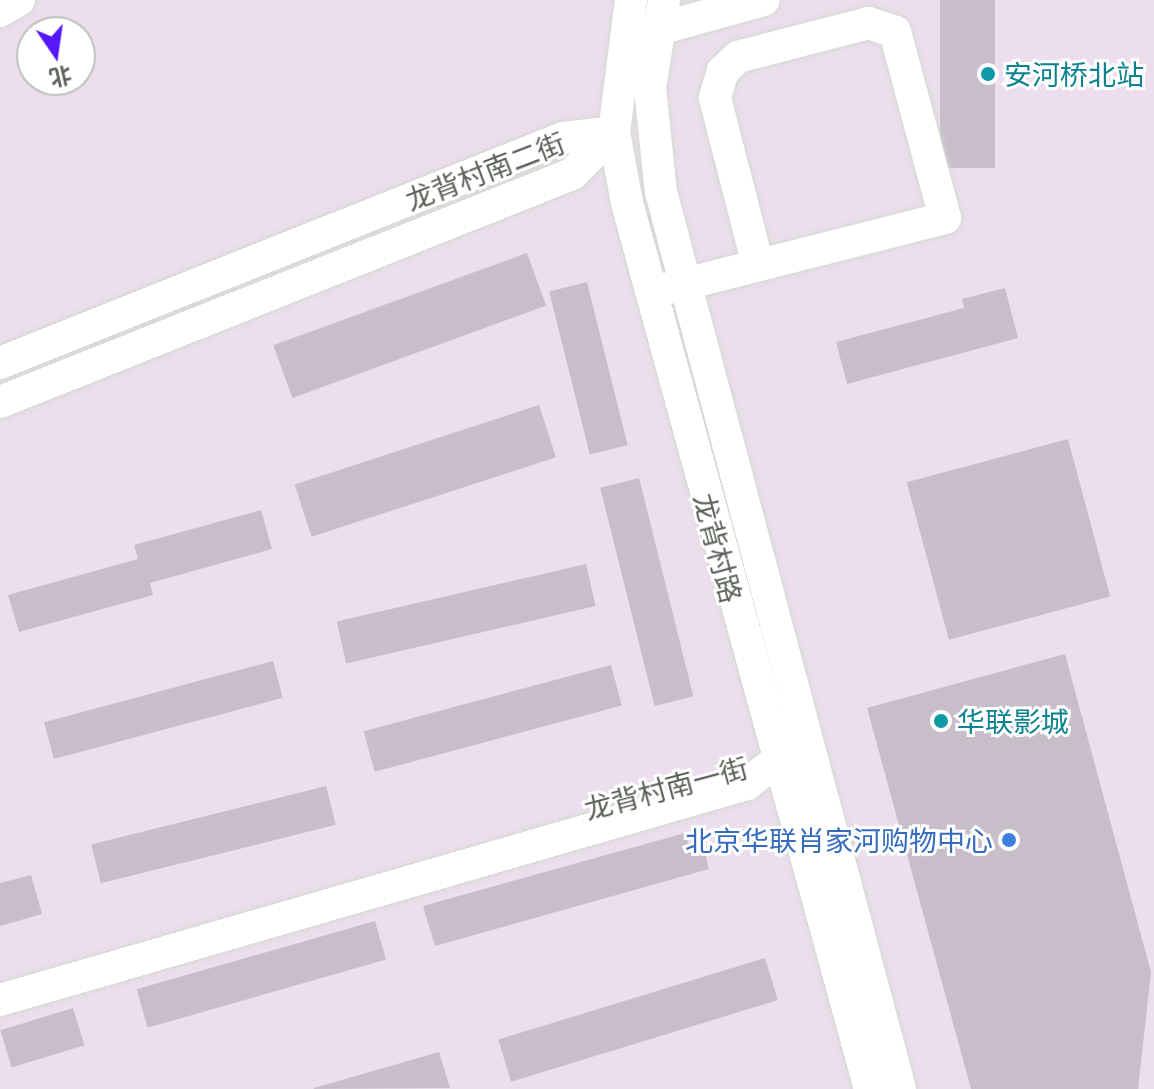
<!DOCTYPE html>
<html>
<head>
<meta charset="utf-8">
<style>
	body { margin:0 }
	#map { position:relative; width:1154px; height:1089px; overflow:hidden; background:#ecdeed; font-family:"Open Sans","Noto Sans SC",sans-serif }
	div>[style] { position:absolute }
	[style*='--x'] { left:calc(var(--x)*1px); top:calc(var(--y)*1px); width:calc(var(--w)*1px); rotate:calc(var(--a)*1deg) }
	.building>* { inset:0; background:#c8beca; transform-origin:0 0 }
	.roads { filter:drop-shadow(0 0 2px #d3dad2) drop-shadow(0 0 2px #d3dad2) }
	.minor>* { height:32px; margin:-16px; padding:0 16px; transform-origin:16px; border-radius:16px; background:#fff }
	.dots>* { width:22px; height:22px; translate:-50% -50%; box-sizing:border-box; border:4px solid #fff; border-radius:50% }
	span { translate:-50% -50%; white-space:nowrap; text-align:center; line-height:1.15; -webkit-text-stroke:6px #fff; paint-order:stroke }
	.culture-label { font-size:28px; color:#0d838f }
	.left { translate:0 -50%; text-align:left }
	.street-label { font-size:28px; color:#5a6258 }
	.shop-label { font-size:28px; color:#366cbe }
	.right { translate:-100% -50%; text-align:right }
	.north { position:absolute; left:16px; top:16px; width:80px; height:80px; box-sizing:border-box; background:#fff; border:2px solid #bdc0bc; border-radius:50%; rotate:167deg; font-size:22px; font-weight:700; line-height:32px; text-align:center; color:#5a6258 }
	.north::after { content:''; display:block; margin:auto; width:28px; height:36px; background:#5519f9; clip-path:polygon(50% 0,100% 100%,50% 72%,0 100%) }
</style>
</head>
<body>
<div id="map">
	<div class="building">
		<i style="left:940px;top:0;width:55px;height:168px"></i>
		<i style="left:527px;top:253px;width:56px;height:270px;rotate:70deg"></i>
		<i style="left:587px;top:282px;width:168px;height:39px;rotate:76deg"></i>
		<i style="clip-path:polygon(1005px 288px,1018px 338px,847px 384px,836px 342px,964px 308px,962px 299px)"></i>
		<i style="left:539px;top:405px;width:55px;height:257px;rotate:72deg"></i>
		<i style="left:1068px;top:439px;width:163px;height:167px;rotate:75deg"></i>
		<i style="left:639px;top:478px;width:225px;height:40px;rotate:76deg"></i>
		<i style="clip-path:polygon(261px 510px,272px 549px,150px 583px,153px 595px,19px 632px,8px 595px,138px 559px,134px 545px)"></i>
		<i style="left:586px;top:564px;width:43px;height:256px;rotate:77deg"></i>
		<i style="clip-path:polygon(1065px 654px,1151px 972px,1138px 1089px,971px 1089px,867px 708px)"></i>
		<i style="left:273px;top:661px;width:38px;height:237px;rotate:75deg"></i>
		<i style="left:611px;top:665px;width:42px;height:256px;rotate:75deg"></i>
		<i style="left:326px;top:786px;width:40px;height:242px;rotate:76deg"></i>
		<i style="clip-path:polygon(685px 833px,689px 845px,702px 842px,709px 869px,435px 946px,423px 906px)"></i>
		<i style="clip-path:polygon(31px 875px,42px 914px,0 926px,0 883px)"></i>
		<i style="left:375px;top:921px;width:40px;height:248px;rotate:74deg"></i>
		<i style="left:765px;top:958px;width:44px;height:279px;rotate:73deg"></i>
		<i style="left:73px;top:1008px;width:39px;height:76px;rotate:73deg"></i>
		<i style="clip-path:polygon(439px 1052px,450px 1088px,314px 1089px,314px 1088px)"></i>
	</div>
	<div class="roads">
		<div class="minor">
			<i style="--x:631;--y:0;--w:133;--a:97.3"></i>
			<i style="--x:614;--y:132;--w:72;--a:79.6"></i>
			<i style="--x:627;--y:203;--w:919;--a:74.66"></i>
			<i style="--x:664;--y:0;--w:89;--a:99"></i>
			<i style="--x:650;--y:88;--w:105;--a:84"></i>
			<i style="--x:661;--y:192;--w:928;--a:75.08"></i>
			<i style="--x:0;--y:11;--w:22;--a:-30"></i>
			<i style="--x:644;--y:33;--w:124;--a:-15.4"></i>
			<i style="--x:665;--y:289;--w:289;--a:-14.2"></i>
			<i style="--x:945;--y:218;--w:193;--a:-105"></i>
			<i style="--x:895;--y:32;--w:28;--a:-161"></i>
			<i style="--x:869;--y:23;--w:135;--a:165.5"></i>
			<i style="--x:738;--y:57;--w:21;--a:137"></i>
			<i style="--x:723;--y:71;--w:28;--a:107"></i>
			<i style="--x:715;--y:98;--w:172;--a:75.6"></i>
			<i style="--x:0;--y:363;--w:606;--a:-21.78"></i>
			<i style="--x:563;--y:138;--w:51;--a:-6.7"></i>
			<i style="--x:0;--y:402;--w:616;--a:-21.73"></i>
			<i style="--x:572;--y:174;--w:59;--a:-45"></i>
			<i style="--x:0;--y:1000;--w:778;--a:-16.13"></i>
			<i style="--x:747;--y:784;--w:39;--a:-38"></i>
		</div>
	</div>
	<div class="dots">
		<i style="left:988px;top:74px;background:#0f9aa8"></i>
		<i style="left:941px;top:721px;background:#0f9aa8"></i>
		<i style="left:1009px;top:840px;background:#3f7fe0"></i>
	</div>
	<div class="culture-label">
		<span class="left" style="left:1004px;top:74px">安河桥北站</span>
		<span class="left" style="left:957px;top:721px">华联影城</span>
	</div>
	<div class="street-label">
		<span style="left:485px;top:171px;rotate:-21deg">龙背村南二街</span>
		<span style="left:718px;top:548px;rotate:75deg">龙背村路</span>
		<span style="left:666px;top:788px;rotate:-15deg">龙背村南一街</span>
	</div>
	<div class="shop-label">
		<span class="right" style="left:993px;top:840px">北京华联肖家河购物中心</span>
	</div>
	<div class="north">北</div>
</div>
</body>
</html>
